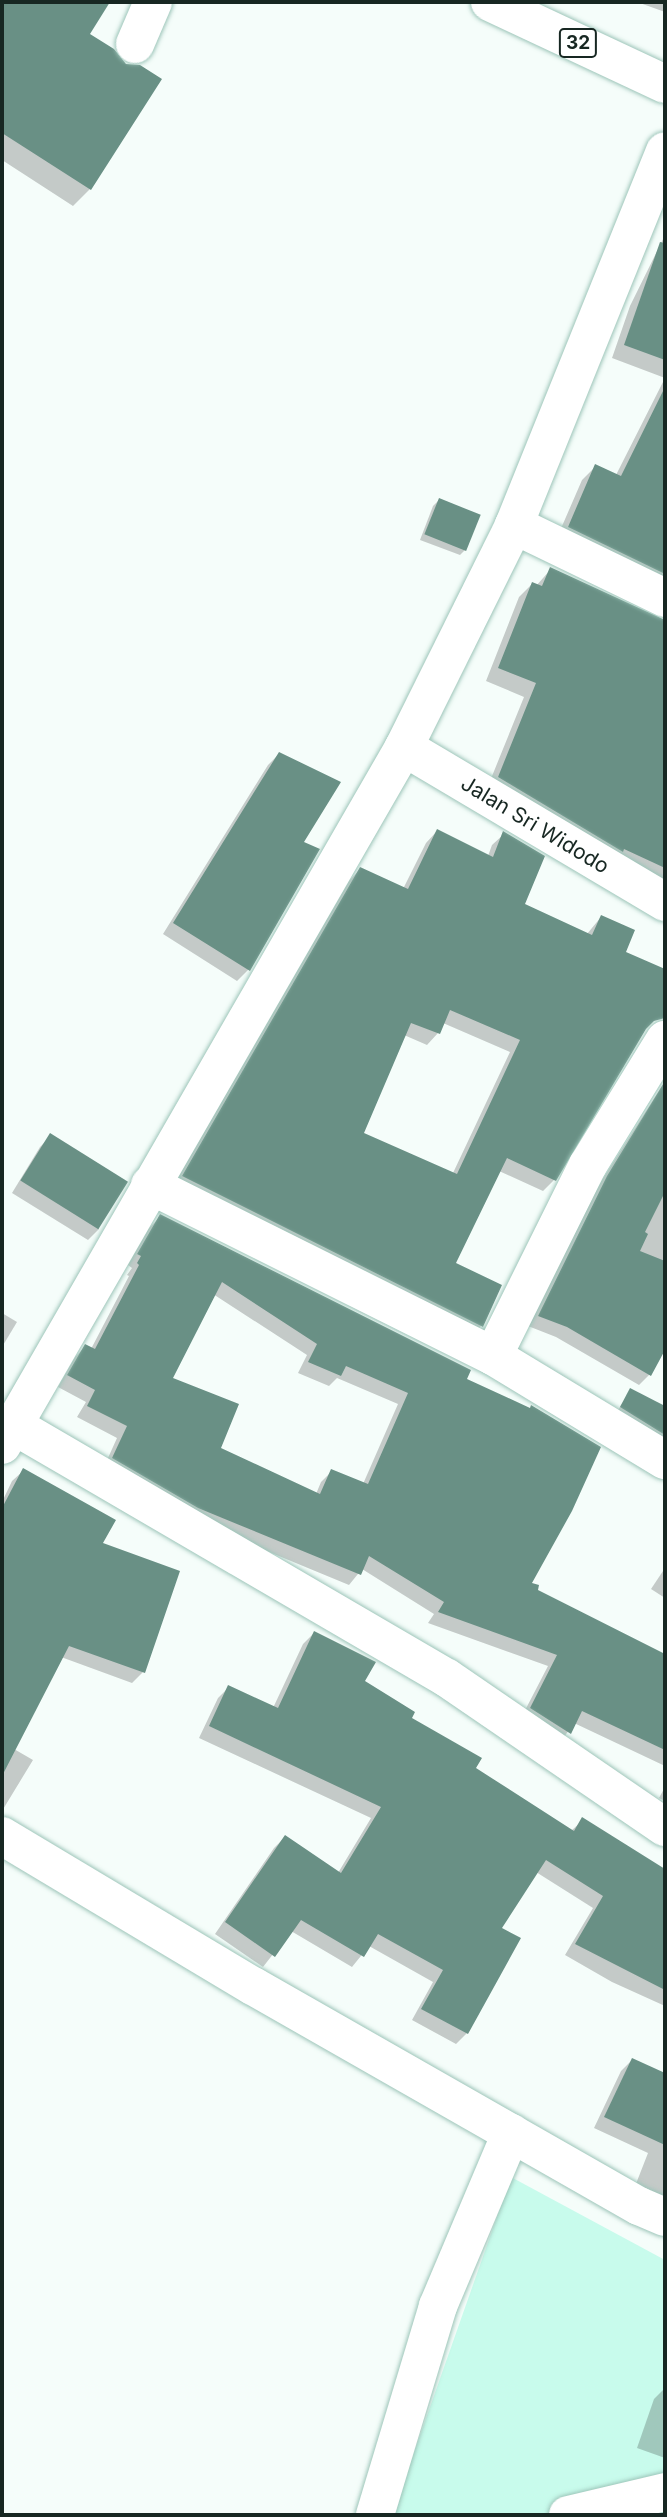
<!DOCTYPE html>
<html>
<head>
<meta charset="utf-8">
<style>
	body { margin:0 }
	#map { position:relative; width:667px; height:2517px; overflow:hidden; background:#f5fdfa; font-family:Inter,sans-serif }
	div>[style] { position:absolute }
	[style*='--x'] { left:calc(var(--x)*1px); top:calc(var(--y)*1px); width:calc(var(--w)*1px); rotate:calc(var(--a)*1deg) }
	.built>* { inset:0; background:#c8fbec }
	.shadow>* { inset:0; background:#0003 }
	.building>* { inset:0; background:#699085; transform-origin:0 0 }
	.roads { filter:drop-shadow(0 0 2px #9dc5b9) drop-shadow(0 0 2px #9dc5b9) }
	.minor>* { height:38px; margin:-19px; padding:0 19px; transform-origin:19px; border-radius:19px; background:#fff }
	.highway>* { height:38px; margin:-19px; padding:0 19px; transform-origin:19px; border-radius:19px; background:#fff }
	span { translate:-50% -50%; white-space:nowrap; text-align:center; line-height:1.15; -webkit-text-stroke:5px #fff; paint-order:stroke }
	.shield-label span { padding:2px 5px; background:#fff; border:2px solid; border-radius:5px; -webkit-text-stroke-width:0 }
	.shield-label { font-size:19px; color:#172722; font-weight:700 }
	.street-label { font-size:21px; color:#172722 }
	.frame { position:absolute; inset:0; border:4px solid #172722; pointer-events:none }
</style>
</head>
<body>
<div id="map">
	<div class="built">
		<i style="clip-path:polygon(511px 2177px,665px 2260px,665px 2515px,392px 2515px)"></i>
	</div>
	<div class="shadow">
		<i style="clip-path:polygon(2px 2px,108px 2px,87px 34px,125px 65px,160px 80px,90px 189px,73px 206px,2px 160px)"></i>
		<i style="clip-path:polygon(637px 2px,665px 2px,665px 12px)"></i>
		<i style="clip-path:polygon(665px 235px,665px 595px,556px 540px,582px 480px,596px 466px,616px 475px,665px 378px,612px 358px,630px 306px)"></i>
		<i style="clip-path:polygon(439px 500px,465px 550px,460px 555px,420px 540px,433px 506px)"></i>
		<i style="clip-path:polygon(551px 569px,665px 621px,665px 887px,486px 791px,524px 697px,486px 681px,519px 597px,532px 584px,536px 586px)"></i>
		<i style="clip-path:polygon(279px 754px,301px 843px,318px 850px,248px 970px,237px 981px,163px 934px,268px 765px)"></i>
		<i style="clip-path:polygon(evenodd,437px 831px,488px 856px,492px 845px,504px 834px,522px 905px,587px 934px,601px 917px,554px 1180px,543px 1191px,499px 1171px,454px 1264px,481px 1326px,470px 1337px,172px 1188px,349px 881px,360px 869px,403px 889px,426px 843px,437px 831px,443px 1023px,510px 1052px,453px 1173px,362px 1134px,404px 1035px,427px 1045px,438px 1033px,443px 1023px)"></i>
		<i style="clip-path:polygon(665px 1081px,665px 1347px,649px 1375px,639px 1385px,556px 1337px,528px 1326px,597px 1188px)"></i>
		<i style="clip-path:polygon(51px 1136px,99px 1229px,88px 1240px,12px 1193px,40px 1147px)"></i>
		<i style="clip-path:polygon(evenodd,160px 1217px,465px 1380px,530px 1584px,536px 1591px,665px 1656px,665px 1766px,574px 1723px,559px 1744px,520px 1720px,548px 1666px,428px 1623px,434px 1614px,362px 1569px,349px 1585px,187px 1518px,103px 1469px,117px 1438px,77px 1417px,86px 1402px,58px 1387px,75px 1357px,86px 1346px,91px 1349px,129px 1276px,127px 1275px,132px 1268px,128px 1265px,149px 1228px,160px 1217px,213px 1294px,307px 1355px,298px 1373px,329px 1386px,337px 1378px,398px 1404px,363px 1484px,332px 1471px,321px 1482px,316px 1494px,219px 1449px,171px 1379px,213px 1294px)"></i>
		<i style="clip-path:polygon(2px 1313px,17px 1322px,2px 1347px)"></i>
		<i style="clip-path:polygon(631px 1390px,665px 1408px,665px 1435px,660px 1440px,616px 1413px)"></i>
		<i style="clip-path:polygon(23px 1471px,100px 1544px,143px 1672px,132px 1683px,61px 1657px,14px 1749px,33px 1760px,2px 1811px,2px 1502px,12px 1481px)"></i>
		<i style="clip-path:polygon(665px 1568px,665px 1598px,651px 1589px)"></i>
		<i style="clip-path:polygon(314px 1633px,363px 1681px,474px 1769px,571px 1831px,583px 1820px,665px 1875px,665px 2006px,612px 1982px,565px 1955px,593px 1908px,536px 1872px,500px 1928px,467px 2033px,456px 2044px,412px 2020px,433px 1982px,369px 1946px,352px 1967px,291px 1931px,263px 1967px,215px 1934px,274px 1848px,285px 1837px,338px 1873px,371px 1818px,199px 1738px,218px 1698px,229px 1687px,273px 1708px,303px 1644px)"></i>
		<i style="clip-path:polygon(665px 1787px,665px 1801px,659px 1798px)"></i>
		<i style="clip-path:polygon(632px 2060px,665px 2074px,665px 2209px,632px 2194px,648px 2153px,594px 2128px,621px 2071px)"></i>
		<i style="clip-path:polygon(665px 2388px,665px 2458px,637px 2448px,654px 2399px)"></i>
	</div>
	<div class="building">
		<i style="clip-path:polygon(2px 2px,110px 2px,90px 34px,114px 49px,126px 64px,140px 65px,162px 79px,91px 190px,2px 133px)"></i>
		<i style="clip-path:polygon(660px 242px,665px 243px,665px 360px,624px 345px)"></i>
		<i style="clip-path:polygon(665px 387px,665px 574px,568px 527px,595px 464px,621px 476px)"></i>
		<i style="left:439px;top:498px;width:45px;height:39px;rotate:22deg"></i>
		<i style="clip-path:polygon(550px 567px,665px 620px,665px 868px,624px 849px,623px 852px,498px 777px,536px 683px,498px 668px,532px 582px,542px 586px)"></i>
		<i style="clip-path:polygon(279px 752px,341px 782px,304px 842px,320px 849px,250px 971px,173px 923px)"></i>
		<i style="clip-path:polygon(evenodd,437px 829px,493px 857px,503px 831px,545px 856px,525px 904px,592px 935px,601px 915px,635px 930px,626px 952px,665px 969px,665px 1018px,654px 1021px,646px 1029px,556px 1181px,507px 1158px,456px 1263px,502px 1285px,483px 1327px,182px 1176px,360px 867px,408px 889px,437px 829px,450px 1010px,520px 1040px,457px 1174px,364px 1133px,411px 1023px,440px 1034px,450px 1010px)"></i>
		<i style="clip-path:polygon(665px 1081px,665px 1192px,645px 1232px,648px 1234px,640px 1251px,665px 1261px,665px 1350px,651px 1376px,567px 1327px,538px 1316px,607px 1176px)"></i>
		<i style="left:50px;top:1133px;width:92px;height:56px;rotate:32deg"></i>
		<i style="clip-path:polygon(evenodd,160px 1214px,471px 1370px,467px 1379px,530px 1408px,531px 1405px,601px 1447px,572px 1511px,532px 1583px,539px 1585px,538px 1590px,665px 1654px,665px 1750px,582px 1711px,571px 1734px,530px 1708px,557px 1655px,438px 1612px,444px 1602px,369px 1556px,361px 1575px,198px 1508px,112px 1458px,127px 1426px,87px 1406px,95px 1390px,67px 1375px,85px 1344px,95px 1349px,139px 1265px,137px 1263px,141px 1256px,137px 1254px,160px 1214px,222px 1282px,317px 1344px,308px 1362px,341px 1376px,346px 1366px,408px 1393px,368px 1484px,331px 1469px,320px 1494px,221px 1448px,239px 1404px,173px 1378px,222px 1282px)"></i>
		<i style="clip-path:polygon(630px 1388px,665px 1406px,665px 1435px,620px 1407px)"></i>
		<i style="clip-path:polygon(23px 1468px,116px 1520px,103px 1543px,180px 1571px,145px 1673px,69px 1646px,2px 1776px,2px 1508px)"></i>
		<i style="clip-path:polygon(314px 1631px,376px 1662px,365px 1681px,415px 1712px,412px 1718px,482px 1758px,476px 1768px,574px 1831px,582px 1817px,665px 1869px,665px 1990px,575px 1944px,603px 1896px,546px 1860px,502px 1928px,521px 1938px,468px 2034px,421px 2009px,443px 1970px,378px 1934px,364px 1957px,301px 1920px,275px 1957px,225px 1922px,285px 1835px,341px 1873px,381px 1807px,209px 1726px,228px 1685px,278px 1708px)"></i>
		<i style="clip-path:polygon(632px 2058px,665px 2073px,665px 2145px,604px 2117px)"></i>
	</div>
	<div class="roads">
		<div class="minor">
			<i style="--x:135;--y:44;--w:46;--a:-66.8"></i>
			<i style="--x:514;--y:525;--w:168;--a:25.8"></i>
			<i style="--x:404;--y:747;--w:304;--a:30.7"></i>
			<i style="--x:150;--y:1185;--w:383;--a:26.5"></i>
			<i style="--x:493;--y:1356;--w:201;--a:31.2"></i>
			<i style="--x:493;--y:1356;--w:213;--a:-63.6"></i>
			<i style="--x:588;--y:1165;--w:147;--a:-58.4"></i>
			<i style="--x:13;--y:1425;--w:502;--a:30.24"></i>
			<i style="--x:447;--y:1678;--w:264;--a:34.4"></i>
			<i style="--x:2;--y:1445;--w:805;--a:-60.06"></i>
			<i style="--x:404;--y:747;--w:248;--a:-63.6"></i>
			<i style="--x:514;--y:525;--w:403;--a:-68"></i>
			<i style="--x:2;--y:1836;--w:292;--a:30.9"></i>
			<i style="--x:253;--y:1986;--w:444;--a:29.7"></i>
			<i style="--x:639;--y:2206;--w:28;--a:23"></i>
			<i style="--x:375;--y:2515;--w:218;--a:-73.2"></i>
			<i style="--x:438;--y:2306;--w:188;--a:-67.1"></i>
			<i style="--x:568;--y:2515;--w:100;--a:-13.3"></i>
		</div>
		<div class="highway">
			<i style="--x:490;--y:2;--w:193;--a:25.1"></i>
		</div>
	</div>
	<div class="shield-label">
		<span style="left:578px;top:43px">32</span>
	</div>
	<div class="street-label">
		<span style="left:535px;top:825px;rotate:31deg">Jalan Sri Widodo</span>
	</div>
	<div class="frame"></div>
</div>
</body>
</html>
